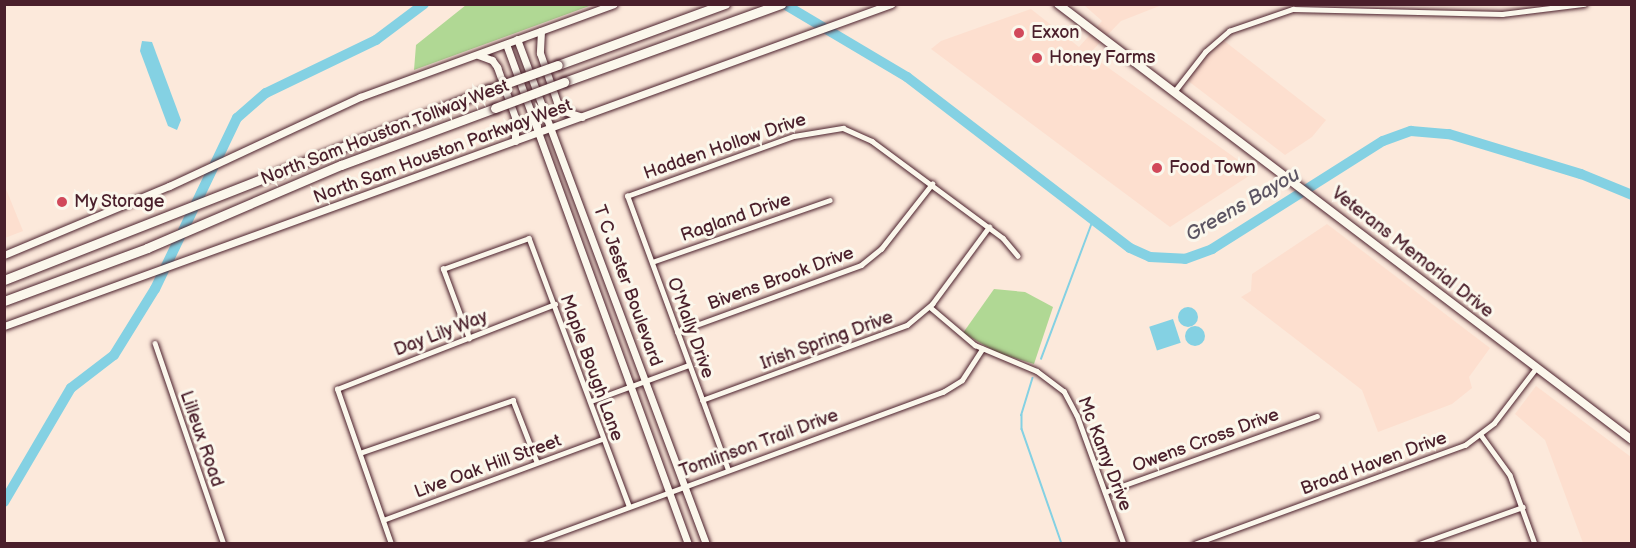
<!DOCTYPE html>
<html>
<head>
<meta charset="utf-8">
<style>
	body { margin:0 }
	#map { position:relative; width:1636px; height:548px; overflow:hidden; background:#fce9db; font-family:"Balsamiq Sans",sans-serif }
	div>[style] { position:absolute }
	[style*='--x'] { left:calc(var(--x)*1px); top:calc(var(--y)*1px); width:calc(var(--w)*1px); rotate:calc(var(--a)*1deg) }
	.built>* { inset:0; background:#fddfcf }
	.green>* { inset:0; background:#b0d894 }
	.water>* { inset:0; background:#84d1e3; transform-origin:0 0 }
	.round { border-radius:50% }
	.stream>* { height:1.5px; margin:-0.75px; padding:0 0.75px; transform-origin:0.75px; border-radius:0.75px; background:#84d1e3 }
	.river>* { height:10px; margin:-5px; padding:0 5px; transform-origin:5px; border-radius:5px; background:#84d1e3 }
	.roads { filter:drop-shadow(0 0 2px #4a1f2b) drop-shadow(0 0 2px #4a1f2b) }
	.street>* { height:4.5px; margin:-2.25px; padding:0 2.25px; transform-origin:2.25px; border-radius:2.25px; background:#fbf7ec }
	.secondary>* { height:7px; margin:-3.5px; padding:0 3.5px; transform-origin:3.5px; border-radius:3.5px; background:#fbf7ec }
	.primary>* { height:8px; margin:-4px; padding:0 4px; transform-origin:4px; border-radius:4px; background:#fbf7ec }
	.highway>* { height:9px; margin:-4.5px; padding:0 4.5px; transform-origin:4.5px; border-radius:4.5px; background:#fbf7ec }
	.bridges { filter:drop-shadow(0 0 2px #4a1f2b) drop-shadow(0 0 2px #4a1f2b) }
	.highway-bridge>* { height:9px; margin:-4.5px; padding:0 4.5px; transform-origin:4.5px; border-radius:4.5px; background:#fbf7ec }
	.dots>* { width:16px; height:16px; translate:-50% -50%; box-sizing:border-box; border:3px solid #fbf7ec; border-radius:50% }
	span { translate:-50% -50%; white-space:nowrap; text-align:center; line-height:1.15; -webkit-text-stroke:6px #fbf7ec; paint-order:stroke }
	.poi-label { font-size:18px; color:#4a1f2b }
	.left { translate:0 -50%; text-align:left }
	.street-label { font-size:18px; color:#4a1f2b }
	.water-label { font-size:20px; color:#5b5462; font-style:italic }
	.frame { position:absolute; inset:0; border:6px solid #4a1f2b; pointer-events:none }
</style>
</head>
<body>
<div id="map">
	<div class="built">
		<i style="clip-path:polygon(1084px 5px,1162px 5px,1121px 21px,1089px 54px,1255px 172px,1170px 227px,931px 49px,941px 41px,1031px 9px,1079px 47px,1102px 21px)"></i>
		<i style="clip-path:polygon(1223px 40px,1326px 120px,1312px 137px,1285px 155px,1187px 80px,1211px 49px)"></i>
		<i style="clip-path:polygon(4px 184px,23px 231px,5px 238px,4px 238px)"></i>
		<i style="clip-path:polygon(1327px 224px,1490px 348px,1469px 377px,1472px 388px,1452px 404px,1378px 432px,1362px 390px,1241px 297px,1251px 291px,1252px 274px)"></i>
		<i style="clip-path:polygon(1536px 386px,1631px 457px,1631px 543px,1583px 543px,1545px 440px,1515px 414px)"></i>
	</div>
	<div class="green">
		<i style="clip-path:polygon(466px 5px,466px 4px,592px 5px,414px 70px,416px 45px)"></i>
		<i style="clip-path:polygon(994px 289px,1025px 292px,1053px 307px,1034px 364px,998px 353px,963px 333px)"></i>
	</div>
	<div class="water">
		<i style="clip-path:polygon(142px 41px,152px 42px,181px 120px,177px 130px,168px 126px,140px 51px)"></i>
		<i class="round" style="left:1178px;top:307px;width:20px;height:20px"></i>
		<i style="left:1173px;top:319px;width:25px;height:25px;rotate:72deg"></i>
		<i class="round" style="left:1185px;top:326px;width:20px;height:20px"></i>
	</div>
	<div class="stream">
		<i style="--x:1041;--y:359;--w:148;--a:-69.5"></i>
		<i style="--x:1033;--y:378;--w:39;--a:107"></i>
		<i style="--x:1022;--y:415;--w:14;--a:90"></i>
		<i style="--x:1022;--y:429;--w:122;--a:70.8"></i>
	</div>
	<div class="river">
		<i style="--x:784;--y:4;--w:143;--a:30.7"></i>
		<i style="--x:907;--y:77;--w:281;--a:37.5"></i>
		<i style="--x:1130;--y:248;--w:22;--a:24"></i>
		<i style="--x:1150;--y:257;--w:35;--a:3"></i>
		<i style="--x:1185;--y:259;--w:29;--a:-20"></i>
		<i style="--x:1212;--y:249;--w:202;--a:-32.3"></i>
		<i style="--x:1383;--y:141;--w:30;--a:-20"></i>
		<i style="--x:1411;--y:131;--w:38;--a:5"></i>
		<i style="--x:1449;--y:134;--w:138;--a:16.9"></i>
		<i style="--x:1581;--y:174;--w:55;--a:22.4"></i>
		<i style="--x:4;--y:502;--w:132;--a:-59.6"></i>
		<i style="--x:71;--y:388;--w:54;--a:-37.5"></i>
		<i style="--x:114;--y:355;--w:78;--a:-58.2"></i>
		<i style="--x:155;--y:289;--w:190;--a:-64.4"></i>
		<i style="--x:237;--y:118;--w:38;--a:-41"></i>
		<i style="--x:266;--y:93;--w:122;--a:-25.7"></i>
		<i style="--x:376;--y:40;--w:60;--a:-36.9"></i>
	</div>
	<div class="roads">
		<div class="street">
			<i style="--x:1174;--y:92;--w:51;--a:-52.2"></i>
			<i style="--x:1205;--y:52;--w:32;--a:-41"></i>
			<i style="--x:1229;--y:31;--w:68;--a:-19"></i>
			<i style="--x:1293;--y:9;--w:209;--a:1.4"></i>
			<i style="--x:1502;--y:14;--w:83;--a:-7"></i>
			<i style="--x:652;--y:262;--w:188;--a:-19.2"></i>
			<i style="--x:930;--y:307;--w:59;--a:40.2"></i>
			<i style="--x:975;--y:345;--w:67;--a:22.8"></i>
			<i style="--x:1037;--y:371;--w:34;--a:37"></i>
			<i style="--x:1064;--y:391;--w:27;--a:62"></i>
			<i style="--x:1077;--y:415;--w:137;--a:70"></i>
			<i style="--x:677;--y:332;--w:196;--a:-20"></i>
			<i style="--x:861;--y:265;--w:26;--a:-39"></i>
			<i style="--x:881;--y:249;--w:83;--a:-51.9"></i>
			<i style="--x:469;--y:339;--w:75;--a:-110.4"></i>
			<i style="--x:443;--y:269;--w:91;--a:-19.8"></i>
			<i style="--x:529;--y:238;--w:286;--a:69.5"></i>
			<i style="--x:155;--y:343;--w:213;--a:71.1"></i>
			<i style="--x:702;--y:400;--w:218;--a:-20.1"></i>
			<i style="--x:907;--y:325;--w:33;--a:-40"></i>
			<i style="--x:932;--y:304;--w:96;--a:-53.5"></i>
			<i style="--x:591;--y:401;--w:104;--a:-20.2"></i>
			<i style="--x:1481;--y:435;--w:49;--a:54.1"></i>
			<i style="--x:1510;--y:475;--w:73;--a:70.1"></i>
			<i style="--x:360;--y:453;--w:162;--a:-19.1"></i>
			<i style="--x:513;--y:400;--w:66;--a:68.8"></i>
			<i style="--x:728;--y:470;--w:292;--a:-110.2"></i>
			<i style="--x:627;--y:196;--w:177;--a:-19.8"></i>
			<i style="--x:794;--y:136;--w:50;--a:-9.3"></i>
			<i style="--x:843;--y:128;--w:32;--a:24"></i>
			<i style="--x:872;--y:141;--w:163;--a:36.5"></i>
			<i style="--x:1003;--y:238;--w:23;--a:50"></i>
			<i style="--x:1105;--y:492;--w:225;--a:-19.7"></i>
			<i style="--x:383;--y:520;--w:233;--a:-20.3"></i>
			<i style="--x:391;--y:544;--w:164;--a:-109.2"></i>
			<i style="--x:337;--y:389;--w:234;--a:-21.3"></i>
			<i style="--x:529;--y:544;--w:441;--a:-20.2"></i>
			<i style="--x:943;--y:392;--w:22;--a:-32"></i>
			<i style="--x:962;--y:380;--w:37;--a:-57"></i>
			<i style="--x:1194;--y:544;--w:289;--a:-20.1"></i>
			<i style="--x:1465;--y:445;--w:36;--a:-37"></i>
			<i style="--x:1494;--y:423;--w:69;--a:-52.6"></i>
			<i style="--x:1419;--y:544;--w:110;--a:-19.6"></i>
		</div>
		<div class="secondary">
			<i style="--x:541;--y:31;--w:22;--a:93"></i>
			<i style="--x:540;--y:53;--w:52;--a:70.9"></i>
			<i style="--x:557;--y:102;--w:9;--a:63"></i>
			<i style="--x:561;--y:110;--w:22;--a:18"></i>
			<i style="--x:517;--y:39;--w:539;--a:69.48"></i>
			<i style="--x:506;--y:44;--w:532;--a:70"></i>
			<i style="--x:478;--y:55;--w:15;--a:20"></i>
			<i style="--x:492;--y:60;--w:9;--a:54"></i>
			<i style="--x:497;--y:67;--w:53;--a:70.2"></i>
			<i style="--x:515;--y:117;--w:24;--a:90"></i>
			<i style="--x:4;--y:255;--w:179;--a:-22.7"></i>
			<i style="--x:169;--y:186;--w:211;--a:-25"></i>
			<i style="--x:360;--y:97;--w:270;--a:-20.1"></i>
			<i style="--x:4;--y:326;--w:944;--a:-19.95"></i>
		</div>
		<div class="primary">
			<i style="--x:1058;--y:4;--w:721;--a:37.22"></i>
		</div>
		<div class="highway">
			<i style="--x:558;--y:65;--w:178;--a:-20.1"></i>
			<i style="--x:564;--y:82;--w:231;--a:-19.8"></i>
			<i style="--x:4;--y:280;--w:520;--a:-21.43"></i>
			<i style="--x:4;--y:301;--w:153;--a:-20.3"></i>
			<i style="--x:147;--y:248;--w:211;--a:-23.2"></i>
			<i style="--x:341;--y:165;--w:164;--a:-20.3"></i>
		</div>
	</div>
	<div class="bridges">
		<div class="highway-bridge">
			<i style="--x:488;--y:90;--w:74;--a:-19.7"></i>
			<i style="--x:495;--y:108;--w:74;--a:-20.6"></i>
		</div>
	</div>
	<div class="dots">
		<i style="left:1019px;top:33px;background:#d1495b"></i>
		<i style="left:1037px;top:58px;background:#d1495b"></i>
		<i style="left:1157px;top:168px;background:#d1495b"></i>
		<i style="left:62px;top:202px;background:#d1495b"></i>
	</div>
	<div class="poi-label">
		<span class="left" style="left:1031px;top:33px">Exxon</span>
		<span class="left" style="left:1049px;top:58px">Honey Farms</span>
		<span class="left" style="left:1169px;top:168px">Food Town</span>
		<span class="left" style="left:74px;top:202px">My Storage</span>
	</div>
	<div class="street-label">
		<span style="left:385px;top:133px;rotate:-21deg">North Sam Houston Tollway West</span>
		<span style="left:725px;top:147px;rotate:-19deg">Hadden Hollow Drive</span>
		<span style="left:443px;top:152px;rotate:-20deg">North Sam Houston Parkway West</span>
		<span style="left:736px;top:218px;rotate:-19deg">Ragland Drive</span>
		<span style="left:1412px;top:253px;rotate:38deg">Veterans Memorial Drive</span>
		<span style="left:781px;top:279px;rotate:-20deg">Bivens Brook Drive</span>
		<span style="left:627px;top:286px;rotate:70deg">T C Jester Boulevard</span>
		<span style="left:690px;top:328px;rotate:70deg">O'Mally Drive</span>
		<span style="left:441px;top:334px;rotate:-21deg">Day Lily Way</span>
		<span style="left:827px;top:341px;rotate:-20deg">Irish Spring Drive</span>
		<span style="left:591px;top:368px;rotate:70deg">Maple Bough Lane</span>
		<span style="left:201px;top:439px;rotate:71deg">Lilleux Road</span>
		<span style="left:1206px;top:441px;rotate:-20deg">Owens Cross Drive</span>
		<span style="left:759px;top:444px;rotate:-20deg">Tomlinson Trail Drive</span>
		<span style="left:1104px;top:454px;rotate:69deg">Mc Kamy Drive</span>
		<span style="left:1374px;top:464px;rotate:-20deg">Broad Haven Drive</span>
		<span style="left:488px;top:467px;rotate:-20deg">Live Oak Hill Street</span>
	</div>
	<div class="water-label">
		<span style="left:1243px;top:205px;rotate:-30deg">Greens Bayou</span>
	</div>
	<div class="frame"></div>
</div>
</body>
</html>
